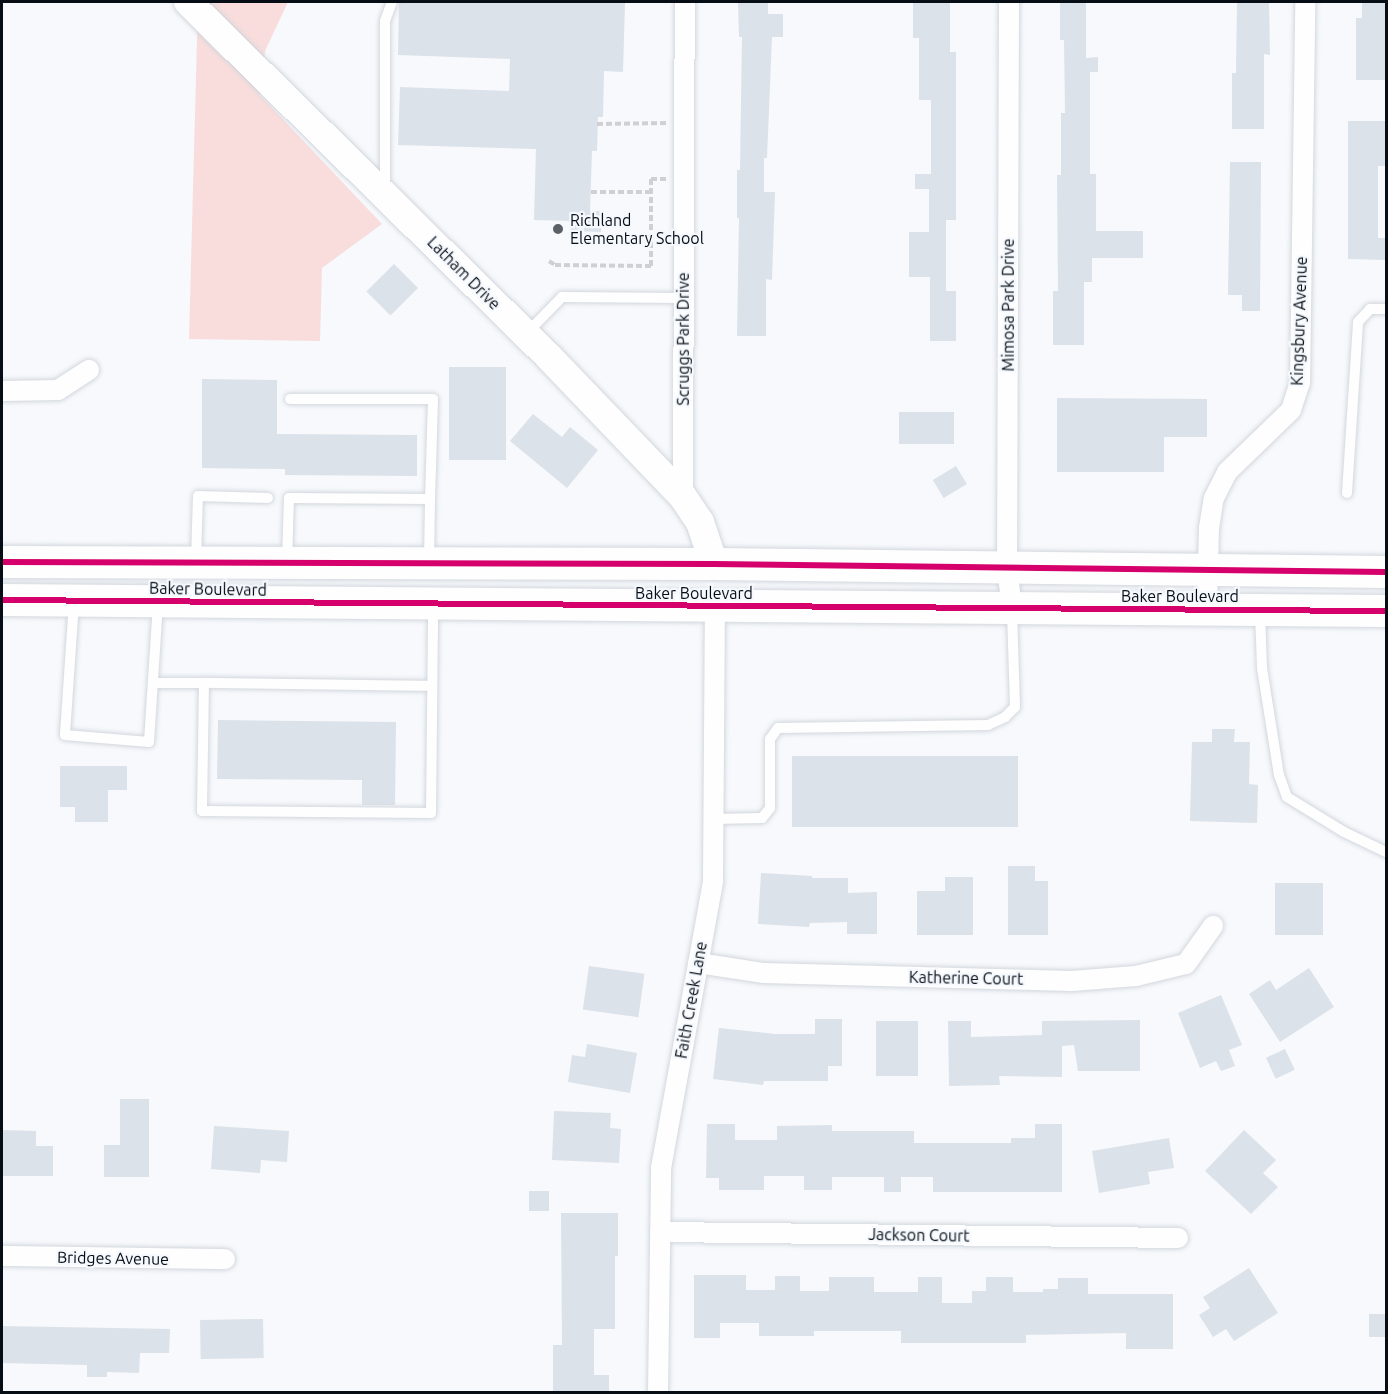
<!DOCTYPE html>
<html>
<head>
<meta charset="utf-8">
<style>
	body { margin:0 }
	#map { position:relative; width:1388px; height:1394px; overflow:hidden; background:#f7f9fc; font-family:Ubuntu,sans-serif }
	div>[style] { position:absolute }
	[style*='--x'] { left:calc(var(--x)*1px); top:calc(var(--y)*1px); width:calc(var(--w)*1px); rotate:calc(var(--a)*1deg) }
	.green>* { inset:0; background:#f9dddc }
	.building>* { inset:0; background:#dce2e9; transform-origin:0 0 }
	.path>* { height:4px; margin-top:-2px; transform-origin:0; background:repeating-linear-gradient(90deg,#d0d0d2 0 6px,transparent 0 9px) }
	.roads { filter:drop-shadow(0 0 2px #d2d7dd) drop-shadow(0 0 2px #d2d7dd) }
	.lane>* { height:10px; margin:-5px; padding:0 5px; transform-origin:5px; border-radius:5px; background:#fefeff }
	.street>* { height:20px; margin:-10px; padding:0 10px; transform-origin:10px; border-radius:10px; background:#fefeff }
	.secondary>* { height:28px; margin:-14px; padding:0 14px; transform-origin:14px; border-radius:14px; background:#fefeff }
	.primary>* { height:32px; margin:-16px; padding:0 16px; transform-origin:16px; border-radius:16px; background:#fefeff }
	.cycleway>* { height:6px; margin:-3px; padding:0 3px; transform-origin:3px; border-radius:3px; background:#d6006c }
	.dots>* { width:16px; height:16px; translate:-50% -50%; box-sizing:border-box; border:3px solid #f5f9fe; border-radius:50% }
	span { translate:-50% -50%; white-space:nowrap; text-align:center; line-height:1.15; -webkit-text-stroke:4.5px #f5f9fe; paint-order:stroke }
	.poi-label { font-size:16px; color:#060d14 }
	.left { translate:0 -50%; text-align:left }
	.street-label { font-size:16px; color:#060d14 }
	.frame { position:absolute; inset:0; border:3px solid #060d14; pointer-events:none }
</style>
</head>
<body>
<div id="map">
	<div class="green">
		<i style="clip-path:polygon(198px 2px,288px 2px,265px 51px,260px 95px,382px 224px,322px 268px,320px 341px,189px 339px)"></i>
	</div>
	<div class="building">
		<i style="clip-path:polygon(399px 2px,625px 3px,623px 72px,604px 71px,603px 117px,598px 117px,597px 151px,592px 151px,590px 211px,602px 211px,601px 232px,570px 231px,571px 221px,534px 220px,536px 149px,398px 145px,400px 87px,509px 91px,510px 59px,398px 55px)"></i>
		<i style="clip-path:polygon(738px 2px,768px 2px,768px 14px,783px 14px,783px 37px,772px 37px,767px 158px,764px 158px,764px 192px,775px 192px,772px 280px,766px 279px,766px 336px,737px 336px,739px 218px,737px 218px,737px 170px,740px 170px,742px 37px,739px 37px)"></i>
		<i style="clip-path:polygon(913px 2px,950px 2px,950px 52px,956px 52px,956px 220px,946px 220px,946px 291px,956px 291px,956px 341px,930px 341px,930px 277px,909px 277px,909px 232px,929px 232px,929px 189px,915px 189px,915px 174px,931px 174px,931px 100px,919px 100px,919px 38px,913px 38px)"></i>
		<i style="clip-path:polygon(1060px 2px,1086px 2px,1086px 58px,1098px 57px,1098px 72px,1090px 72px,1090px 174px,1096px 174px,1096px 231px,1143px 231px,1143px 258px,1092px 258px,1092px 282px,1084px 282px,1084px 345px,1053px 345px,1053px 291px,1058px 291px,1057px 175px,1061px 175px,1061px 113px,1065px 113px,1064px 40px,1060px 40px)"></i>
		<i style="clip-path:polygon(1237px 2px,1269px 2px,1270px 55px,1264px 54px,1264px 129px,1232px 129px,1232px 73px,1236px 73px)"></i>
		<i style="clip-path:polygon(1362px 2px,1386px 2px,1385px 80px,1356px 80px,1356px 18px,1362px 18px)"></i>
		<i style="clip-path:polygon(1348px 121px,1386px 121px,1386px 166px,1378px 166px,1378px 238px,1386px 238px,1386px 260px,1348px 259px)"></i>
		<i style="clip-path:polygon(1230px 162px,1261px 162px,1260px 311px,1242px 311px,1242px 295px,1228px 295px)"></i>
		<i style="left:394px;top:264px;width:34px;height:39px;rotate:45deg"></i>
		<i style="left:449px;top:367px;width:57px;height:93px"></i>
		<i style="clip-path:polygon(202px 379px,277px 380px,277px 434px,417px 435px,417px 476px,285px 475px,285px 469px,202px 468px)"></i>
		<i style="clip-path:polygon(1057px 398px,1207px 399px,1207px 437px,1164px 437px,1164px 472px,1057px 472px)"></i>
		<i style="left:899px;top:412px;width:55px;height:32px"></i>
		<i style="clip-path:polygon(533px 414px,562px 437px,570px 427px,598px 450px,567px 488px,510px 441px)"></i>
		<i style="left:956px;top:466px;width:21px;height:27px;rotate:59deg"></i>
		<i style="clip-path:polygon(218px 720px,396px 722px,395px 805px,362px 805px,362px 780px,217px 779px)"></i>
		<i style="clip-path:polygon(1212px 729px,1235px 729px,1234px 742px,1250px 742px,1249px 784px,1258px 785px,1257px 823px,1190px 821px,1192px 742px,1212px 742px)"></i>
		<i style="left:792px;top:756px;width:226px;height:71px"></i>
		<i style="clip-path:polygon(60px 766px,127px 766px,127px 790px,108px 790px,108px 822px,75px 822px,75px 807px,60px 807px)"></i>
		<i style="clip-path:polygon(1008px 866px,1035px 866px,1035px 881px,1048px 881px,1048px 935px,1008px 935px)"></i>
		<i style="clip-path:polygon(761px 873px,812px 876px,812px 878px,848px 878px,848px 893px,877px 892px,877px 934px,847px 934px,847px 922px,810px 923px,809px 927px,758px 924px)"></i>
		<i style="clip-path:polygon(945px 877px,973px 877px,973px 935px,917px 935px,917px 891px,945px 891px)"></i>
		<i style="left:1275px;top:883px;width:48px;height:52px"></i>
		<i style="left:589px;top:966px;width:56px;height:44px;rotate:8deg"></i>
		<i style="clip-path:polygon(1309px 968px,1334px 1007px,1280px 1042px,1249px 994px,1270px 980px,1276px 990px)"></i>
		<i style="clip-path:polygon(1221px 995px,1242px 1045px,1229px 1050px,1235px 1066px,1221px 1071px,1216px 1061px,1200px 1068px,1178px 1013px)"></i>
		<i style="clip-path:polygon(815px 1019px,842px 1019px,842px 1066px,828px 1066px,828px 1081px,764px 1081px,763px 1085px,713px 1079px,719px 1028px,775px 1034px,815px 1034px)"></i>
		<i style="clip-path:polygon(1140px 1020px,1140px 1071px,1078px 1071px,1074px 1045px,1062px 1046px,1062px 1077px,999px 1076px,1000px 1085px,949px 1086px,948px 1021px,971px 1021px,971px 1037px,1042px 1035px,1042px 1021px)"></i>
		<i style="left:876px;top:1021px;width:42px;height:55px"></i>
		<i style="clip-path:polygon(587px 1044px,637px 1053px,630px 1093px,568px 1082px,572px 1055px,585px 1057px)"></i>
		<i style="left:1285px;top:1049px;width:23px;height:21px;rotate:65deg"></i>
		<i style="clip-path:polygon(120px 1099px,149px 1099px,149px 1177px,104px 1177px,104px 1145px,120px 1145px)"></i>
		<i style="clip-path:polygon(554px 1111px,611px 1113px,610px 1128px,621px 1129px,619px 1163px,552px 1160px)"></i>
		<i style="clip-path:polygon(707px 1124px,735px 1124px,735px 1140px,777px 1140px,777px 1126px,832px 1125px,832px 1131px,914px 1131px,914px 1143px,1011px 1143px,1011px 1138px,1035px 1138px,1035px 1124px,1062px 1124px,1062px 1192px,933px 1192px,933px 1177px,901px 1177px,901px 1192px,884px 1192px,884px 1177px,832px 1177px,832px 1190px,804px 1190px,804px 1176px,764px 1176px,764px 1190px,719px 1190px,719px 1178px,706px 1178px)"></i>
		<i style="clip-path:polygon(214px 1126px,289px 1131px,287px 1162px,261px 1160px,260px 1173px,211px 1169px)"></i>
		<i style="clip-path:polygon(2px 1130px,36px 1131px,36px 1146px,53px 1146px,53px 1176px,2px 1176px)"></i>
		<i style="clip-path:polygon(1244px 1130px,1276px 1160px,1263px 1173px,1278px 1187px,1251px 1214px,1205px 1171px)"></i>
		<i style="clip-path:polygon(1169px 1138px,1174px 1168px,1148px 1172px,1150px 1184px,1099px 1193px,1092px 1151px)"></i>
		<i style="left:529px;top:1191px;width:20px;height:20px"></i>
		<i style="clip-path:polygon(561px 1213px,618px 1213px,618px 1256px,615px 1256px,615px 1329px,594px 1329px,594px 1375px,609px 1375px,609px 1392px,553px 1392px,553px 1345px,562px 1345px)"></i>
		<i style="clip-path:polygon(1249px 1268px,1278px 1313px,1234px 1341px,1226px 1329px,1213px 1337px,1199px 1315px,1210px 1308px,1203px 1297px)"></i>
		<i style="clip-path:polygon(694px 1275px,746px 1275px,746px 1290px,775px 1290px,775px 1276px,800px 1276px,800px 1291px,829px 1291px,829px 1277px,874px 1277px,874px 1292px,918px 1292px,918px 1277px,942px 1277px,942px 1303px,972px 1303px,972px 1291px,986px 1291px,986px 1277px,1013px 1277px,1013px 1292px,1043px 1292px,1043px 1289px,1058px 1289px,1058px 1278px,1088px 1278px,1088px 1294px,1173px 1294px,1173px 1349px,1126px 1349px,1126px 1333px,1026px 1335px,1026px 1343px,901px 1343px,901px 1331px,814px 1331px,814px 1336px,759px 1336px,759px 1323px,720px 1323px,720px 1338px,694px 1338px)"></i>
		<i style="left:1369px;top:1314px;width:17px;height:23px"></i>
		<i style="left:263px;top:1319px;width:39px;height:63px;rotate:89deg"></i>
		<i style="clip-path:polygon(2px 1326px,170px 1329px,169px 1353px,140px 1353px,139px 1373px,107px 1372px,107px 1377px,87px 1377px,87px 1365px,2px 1363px)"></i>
	</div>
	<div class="path">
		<i style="--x:597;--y:124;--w:72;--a:-0.8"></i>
		<i style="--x:591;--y:192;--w:60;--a:0"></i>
		<i style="--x:549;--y:261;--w:7;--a:34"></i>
		<i style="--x:555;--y:265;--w:96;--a:0.6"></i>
		<i style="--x:651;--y:266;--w:87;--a:-90"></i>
		<i style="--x:651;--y:179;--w:16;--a:0"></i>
	</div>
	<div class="roads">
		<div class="lane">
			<i style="--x:385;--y:188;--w:167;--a:-90"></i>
			<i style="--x:385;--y:21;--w:20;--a:-70"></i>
			<i style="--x:526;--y:334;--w:52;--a:-45.8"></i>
			<i style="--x:562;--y:297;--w:121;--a:0.5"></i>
			<i style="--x:290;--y:399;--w:143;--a:0"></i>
			<i style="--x:433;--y:399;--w:100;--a:91.7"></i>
			<i style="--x:1347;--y:493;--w:171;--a:-86.3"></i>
			<i style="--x:1358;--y:322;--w:18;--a:-47"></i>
			<i style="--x:1370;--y:309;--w:16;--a:0"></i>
			<i style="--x:196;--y:559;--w:63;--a:-88.2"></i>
			<i style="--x:198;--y:496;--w:70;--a:1.6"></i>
			<i style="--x:287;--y:561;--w:63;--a:-88.2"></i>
			<i style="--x:289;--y:498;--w:141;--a:0.4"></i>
			<i style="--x:430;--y:499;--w:61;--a:90.9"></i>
			<i style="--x:74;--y:602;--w:133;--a:93.9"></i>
			<i style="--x:65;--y:735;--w:84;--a:4.8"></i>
			<i style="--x:149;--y:742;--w:140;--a:-86.3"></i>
			<i style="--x:1260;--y:611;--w:57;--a:88"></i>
			<i style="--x:1262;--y:668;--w:108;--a:81"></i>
			<i style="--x:1279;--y:775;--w:23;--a:70"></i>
			<i style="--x:1287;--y:797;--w:67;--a:31.6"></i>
			<i style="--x:1344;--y:832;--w:47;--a:25.5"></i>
			<i style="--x:153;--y:683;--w:51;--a:0"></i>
			<i style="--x:432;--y:686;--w:228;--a:-179.2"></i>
			<i style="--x:204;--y:683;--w:128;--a:90.9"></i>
			<i style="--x:202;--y:811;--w:229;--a:0.5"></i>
			<i style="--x:431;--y:813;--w:207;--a:-89.4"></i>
			<i style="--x:713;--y:819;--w:49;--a:-1.2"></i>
			<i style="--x:762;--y:818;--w:13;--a:-51"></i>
			<i style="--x:770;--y:808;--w:69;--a:-90"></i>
			<i style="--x:770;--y:739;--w:14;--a:-54"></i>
			<i style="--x:778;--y:728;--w:210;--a:-0.8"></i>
			<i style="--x:988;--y:725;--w:19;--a:-25"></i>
			<i style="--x:1005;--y:717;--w:14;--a:-45"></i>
			<i style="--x:1015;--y:707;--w:95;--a:-91.8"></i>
		</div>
		<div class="street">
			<i style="--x:1009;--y:2;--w:566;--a:90.2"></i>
			<i style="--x:1007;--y:568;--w:40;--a:82.9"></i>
			<i style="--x:2;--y:391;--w:56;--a:-1"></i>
			<i style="--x:58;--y:390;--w:37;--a:-33"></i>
			<i style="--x:683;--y:497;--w:495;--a:-89.8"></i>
			<i style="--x:1207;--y:609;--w:81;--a:-88.6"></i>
			<i style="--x:1209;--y:528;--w:30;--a:-81"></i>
			<i style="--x:1214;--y:498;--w:29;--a:-63"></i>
			<i style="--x:1227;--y:472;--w:89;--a:-44.1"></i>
			<i style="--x:1291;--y:410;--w:28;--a:-72"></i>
			<i style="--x:1300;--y:383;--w:381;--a:-89.2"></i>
			<i style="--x:698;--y:963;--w:67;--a:8.6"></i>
			<i style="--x:764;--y:973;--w:308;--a:1.5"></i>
			<i style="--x:1072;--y:981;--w:64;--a:-4.5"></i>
			<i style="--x:1136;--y:976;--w:51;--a:-13.5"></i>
			<i style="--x:1186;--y:964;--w:47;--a:-54.6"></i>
			<i style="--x:660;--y:1232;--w:518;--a:0.66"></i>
			<i style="--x:2;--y:1256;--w:223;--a:0.8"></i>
			<i style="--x:658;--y:1392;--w:224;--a:-89.2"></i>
			<i style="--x:661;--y:1168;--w:291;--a:-79.7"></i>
			<i style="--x:713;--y:882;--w:275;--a:-89.6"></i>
		</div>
		<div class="secondary">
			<i style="--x:188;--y:2;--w:505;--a:44.52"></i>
			<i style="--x:548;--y:356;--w:195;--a:46.2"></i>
			<i style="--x:683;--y:497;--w:30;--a:56"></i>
			<i style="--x:700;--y:522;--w:44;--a:71.6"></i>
		</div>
		<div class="primary">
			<i style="--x:2;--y:562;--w:712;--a:0.16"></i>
			<i style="--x:714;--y:564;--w:672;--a:0.68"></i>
			<i style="--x:2;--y:600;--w:1384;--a:0.46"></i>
		</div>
	</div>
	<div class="cycleway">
		<i style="--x:2;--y:562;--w:712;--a:0.16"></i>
		<i style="--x:714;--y:564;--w:672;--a:0.68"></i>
		<i style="--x:2;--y:600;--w:1384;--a:0.46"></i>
	</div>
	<div class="dots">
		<i style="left:558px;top:229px;background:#5a6065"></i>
	</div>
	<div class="poi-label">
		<span class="left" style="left:570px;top:229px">Richland<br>Elementary School</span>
	</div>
	<div class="street-label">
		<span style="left:464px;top:273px;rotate:45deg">Latham Drive</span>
		<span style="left:1008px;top:305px;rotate:-90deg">Mimosa Park Drive</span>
		<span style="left:1299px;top:321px;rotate:-88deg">Kingsbury Avenue</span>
		<span style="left:683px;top:339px;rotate:-90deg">Scruggs Park Drive</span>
		<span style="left:208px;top:589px;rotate:1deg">Baker Boulevard</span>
		<span style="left:694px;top:593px">Baker Boulevard</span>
		<span style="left:1180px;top:596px">Baker Boulevard</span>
		<span style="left:966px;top:978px;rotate:1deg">Katherine Court</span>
		<span style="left:691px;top:1000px;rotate:-80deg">Faith Creek Lane</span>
		<span style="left:919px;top:1235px;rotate:1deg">Jackson Court</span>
		<span style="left:113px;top:1258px;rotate:1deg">Bridges Avenue</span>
	</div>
	<div class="frame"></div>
</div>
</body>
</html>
